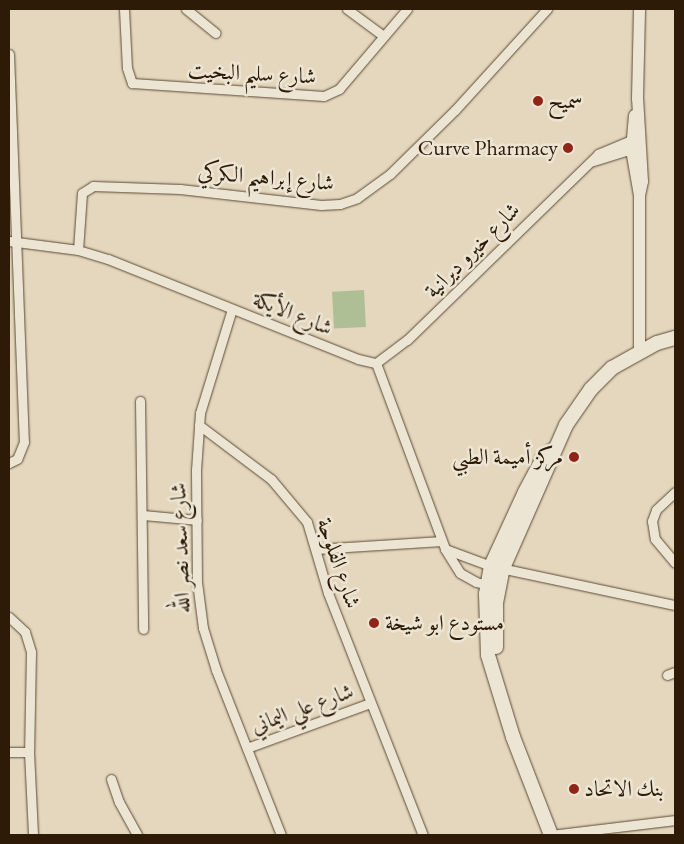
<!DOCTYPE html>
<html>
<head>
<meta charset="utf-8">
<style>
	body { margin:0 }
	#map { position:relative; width:684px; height:844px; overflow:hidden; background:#e4d7bd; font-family:"EB Garamond",Amiri,serif }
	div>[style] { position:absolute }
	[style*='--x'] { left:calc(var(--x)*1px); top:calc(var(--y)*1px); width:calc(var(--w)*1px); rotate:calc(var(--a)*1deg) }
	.green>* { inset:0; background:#afbf95; transform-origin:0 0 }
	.roads { filter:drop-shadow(0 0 1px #5c4a34) drop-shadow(0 0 1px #5c4a34) }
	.minor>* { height:9px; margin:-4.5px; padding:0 4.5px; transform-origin:4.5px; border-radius:4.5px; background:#ede5d4 }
	.tertiary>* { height:11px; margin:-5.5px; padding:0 5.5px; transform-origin:5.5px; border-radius:5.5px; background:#ede5d4 }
	.secondary>* { height:14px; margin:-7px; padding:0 7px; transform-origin:7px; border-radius:7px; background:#ede5d4 }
	.dots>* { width:14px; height:14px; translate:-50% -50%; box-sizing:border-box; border:2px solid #ede5d4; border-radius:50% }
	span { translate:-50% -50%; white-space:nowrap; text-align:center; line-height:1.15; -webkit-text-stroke:5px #ede5d4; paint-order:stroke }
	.street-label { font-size:22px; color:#2e1b07 }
	.poi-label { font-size:22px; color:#2e1b07 }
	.left { translate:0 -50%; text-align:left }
	.right { translate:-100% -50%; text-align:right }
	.frame { position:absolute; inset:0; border:10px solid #2e1b07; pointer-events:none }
</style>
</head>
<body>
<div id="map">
	<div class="green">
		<i style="left:364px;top:290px;width:37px;height:32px;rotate:87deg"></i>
	</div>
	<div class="roads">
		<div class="minor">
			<i style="--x:124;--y:9;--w:59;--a:87.1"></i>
			<i style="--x:127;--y:68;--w:16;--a:72"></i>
			<i style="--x:132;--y:83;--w:192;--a:3.9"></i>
			<i style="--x:324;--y:96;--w:17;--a:-25"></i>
			<i style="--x:339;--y:89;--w:105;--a:-49.6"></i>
			<i style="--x:186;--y:9;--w:38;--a:39"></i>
			<i style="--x:347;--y:9;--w:44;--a:36.6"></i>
			<i style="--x:9;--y:54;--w:388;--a:87.8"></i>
			<i style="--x:24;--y:442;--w:18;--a:112"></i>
			<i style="--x:17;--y:459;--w:9;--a:153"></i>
			<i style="--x:593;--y:161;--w:44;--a:-17.2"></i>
			<i style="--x:9;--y:241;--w:70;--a:7.4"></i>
			<i style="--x:78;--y:250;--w:31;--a:17"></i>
			<i style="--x:108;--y:259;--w:269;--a:21.8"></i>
			<i style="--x:358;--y:359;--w:18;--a:13"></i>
			<i style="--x:78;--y:250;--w:57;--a:-86"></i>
			<i style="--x:82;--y:193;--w:13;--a:-32"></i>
			<i style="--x:93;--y:186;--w:87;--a:2"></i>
			<i style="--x:180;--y:189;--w:142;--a:6.5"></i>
			<i style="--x:321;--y:205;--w:19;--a:-3"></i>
			<i style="--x:340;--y:204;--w:18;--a:-19"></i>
			<i style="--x:357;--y:198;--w:41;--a:-36"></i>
			<i style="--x:390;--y:174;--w:91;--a:-44.6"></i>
			<i style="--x:455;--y:110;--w:137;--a:-47.7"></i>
			<i style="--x:232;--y:309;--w:109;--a:107.1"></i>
			<i style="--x:200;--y:413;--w:57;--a:94"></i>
			<i style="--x:196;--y:470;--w:112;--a:89.5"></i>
			<i style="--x:197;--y:582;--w:46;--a:82.6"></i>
			<i style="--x:203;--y:628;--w:44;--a:72.8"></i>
			<i style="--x:216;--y:670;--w:177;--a:68.5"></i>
			<i style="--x:376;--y:363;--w:39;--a:-37"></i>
			<i style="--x:407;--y:340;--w:267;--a:-44.2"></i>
			<i style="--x:598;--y:154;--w:41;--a:-22.8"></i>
			<i style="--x:376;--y:363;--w:198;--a:69.6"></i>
			<i style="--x:445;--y:549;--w:28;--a:58"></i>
			<i style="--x:460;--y:573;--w:18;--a:29"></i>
			<i style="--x:476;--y:582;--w:16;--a:14"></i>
			<i style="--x:140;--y:401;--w:228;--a:89.2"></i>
			<i style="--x:199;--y:425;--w:90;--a:36.9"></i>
			<i style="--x:271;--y:479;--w:56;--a:50.1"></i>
			<i style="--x:307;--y:522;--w:74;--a:73.5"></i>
			<i style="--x:328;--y:593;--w:260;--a:68.6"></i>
			<i style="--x:675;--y:492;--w:26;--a:137"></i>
			<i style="--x:656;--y:510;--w:12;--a:110"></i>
			<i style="--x:652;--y:521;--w:18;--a:81"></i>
			<i style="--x:655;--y:539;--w:31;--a:50"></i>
			<i style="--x:142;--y:515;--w:55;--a:5.2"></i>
			<i style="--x:316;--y:549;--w:126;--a:-3.6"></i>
			<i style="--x:445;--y:549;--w:49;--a:20.3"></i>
			<i style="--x:491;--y:566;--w:188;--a:12"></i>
			<i style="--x:9;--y:617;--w:22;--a:43"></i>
			<i style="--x:25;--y:632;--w:21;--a:73"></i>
			<i style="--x:31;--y:652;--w:100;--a:91.1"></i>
			<i style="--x:29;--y:752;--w:83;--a:87.2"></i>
			<i style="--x:667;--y:675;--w:9;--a:-21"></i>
			<i style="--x:247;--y:748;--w:131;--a:-20.1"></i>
			<i style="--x:9;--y:752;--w:20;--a:0"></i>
			<i style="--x:111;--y:779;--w:24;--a:71"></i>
			<i style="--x:119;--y:802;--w:38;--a:61"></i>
			<i style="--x:551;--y:835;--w:125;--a:-6.9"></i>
		</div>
		<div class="tertiary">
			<i style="--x:634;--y:115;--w:34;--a:95"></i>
			<i style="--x:631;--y:149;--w:47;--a:80.1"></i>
			<i style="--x:639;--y:352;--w:157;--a:-90"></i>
			<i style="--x:639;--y:195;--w:14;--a:-78"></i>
			<i style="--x:642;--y:181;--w:83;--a:-93.4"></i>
			<i style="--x:637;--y:98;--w:89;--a:-88.7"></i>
		</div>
		<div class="secondary">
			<i style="--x:496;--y:647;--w:44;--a:-90"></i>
			<i style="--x:496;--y:603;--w:36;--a:-79"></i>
			<i style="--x:503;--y:568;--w:156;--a:-66.2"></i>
			<i style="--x:566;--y:425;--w:44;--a:-55.2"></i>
			<i style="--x:591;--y:389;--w:30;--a:-45"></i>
			<i style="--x:612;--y:368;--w:51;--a:-29.1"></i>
			<i style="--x:657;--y:343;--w:19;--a:-16"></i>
			<i style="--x:551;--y:835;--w:105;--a:-111.2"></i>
			<i style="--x:513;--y:737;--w:86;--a:-107"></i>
			<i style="--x:488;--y:655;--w:61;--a:-91.9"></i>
			<i style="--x:486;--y:594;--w:28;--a:-80"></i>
			<i style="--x:491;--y:566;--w:81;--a:-65.3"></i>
			<i style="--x:525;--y:492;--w:38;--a:-62"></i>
			<i style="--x:543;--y:458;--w:14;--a:-39"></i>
		</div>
	</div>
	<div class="dots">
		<i style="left:538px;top:101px;background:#8f2418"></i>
		<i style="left:568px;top:148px;background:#8f2418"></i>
		<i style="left:574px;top:457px;background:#8f2418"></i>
		<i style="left:374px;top:623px;background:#8f2418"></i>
		<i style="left:574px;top:789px;background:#8f2418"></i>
	</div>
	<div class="street-label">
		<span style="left:252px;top:73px;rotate:3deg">شارع سليم البخيت</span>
		<span style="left:266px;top:177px;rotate:5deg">شارع إبراهيم الكركي</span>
		<span style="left:472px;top:250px;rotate:-45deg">شارع خيرو ديرانية</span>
		<span style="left:293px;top:313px;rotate:22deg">شارع الأيكة</span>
		<span style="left:180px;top:548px;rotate:-92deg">شارع سعد نصر الله</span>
		<span style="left:339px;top:563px;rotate:71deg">شارع الفلوجة</span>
		<span style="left:302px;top:708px;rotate:-20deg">شارع علي اليماني</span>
	</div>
	<div class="poi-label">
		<span class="left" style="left:548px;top:101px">سميح</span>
		<span class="right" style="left:558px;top:148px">Curve Pharmacy</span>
		<span class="right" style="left:563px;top:457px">مركز أميمة الطبي</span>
		<span class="left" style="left:385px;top:623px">مستودع ابو شيخة</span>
		<span class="left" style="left:584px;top:789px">بنك الاتحاد</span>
	</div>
	<div class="frame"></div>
</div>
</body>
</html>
